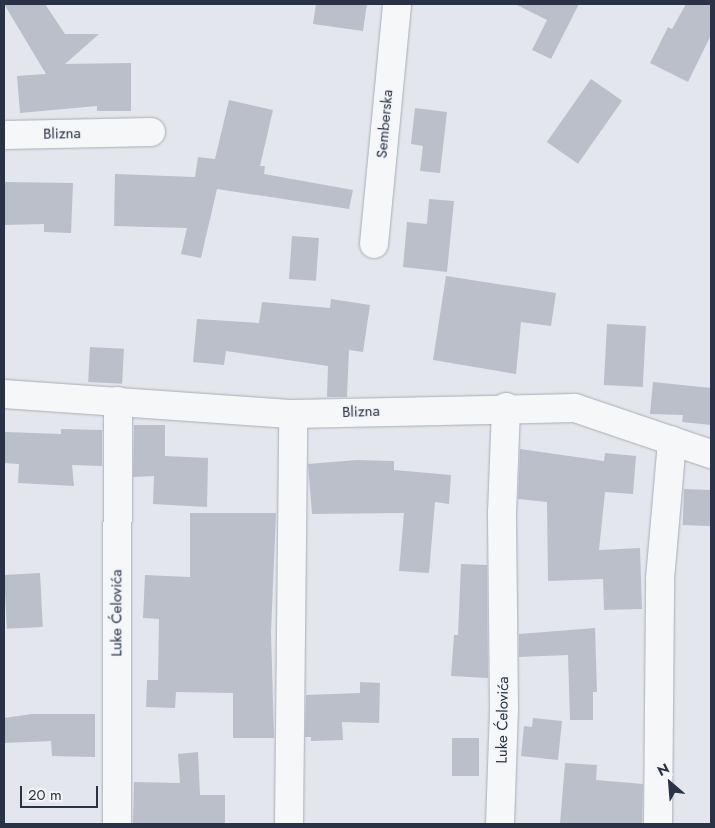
<!DOCTYPE html>
<html>
<head>
<meta charset="utf-8">
<style>
	body { margin:0 }
	#map { position:relative; width:715px; height:828px; overflow:hidden; background:#e3e6ec; font-family:Jost,sans-serif }
	div>[style] { position:absolute }
	[style*='--x'] { left:calc(var(--x)*1px); top:calc(var(--y)*1px); width:calc(var(--w)*1px); rotate:calc(var(--a)*1deg) }
	.building>* { inset:0; background:#babfca; transform-origin:0 0 }
	.roads { filter:drop-shadow(0 0 1px #a8adb7) drop-shadow(0 0 1px #a8adb7) }
	.minor>* { height:28px; margin:-14px; padding:0 14px; transform-origin:14px; border-radius:14px; background:#f6f7f9 }
	span { translate:-50% -50%; white-space:nowrap; text-align:center; line-height:1.15; -webkit-text-stroke:4px #f3f5f9; paint-order:stroke }
	.street-label { font-size:15px; color:#2a3345 }
	.frame { position:absolute; inset:0; border:5px solid #2a3345; pointer-events:none }
	.north { position:absolute; left:645px; top:758px; width:50px; height:50px; -webkit-text-stroke:4px #f3f5f9; paint-order:stroke; rotate:333deg; font-size:14px; font-weight:700; line-height:20px; text-align:center; color:#2a3345 }
	.north::after { content:''; display:block; margin:auto; width:18px; height:22px; background:#2a3345; clip-path:polygon(50% 0,100% 100%,50% 72%,0 100%) }
	.scale { position:absolute; left:20px; top:786px; width:78px; height:22px; box-sizing:border-box; border:2px solid #2a3345; border-top:0; padding-left:6px; font-size:15px; line-height:18px; white-space:nowrap; color:#2a3345; -webkit-text-stroke:4px #f3f5f9; paint-order:stroke }
</style>
</head>
<body>
<div id="map">
	<div class="building">
		<i style="clip-path:polygon(4px 4px,45px 4px,65px 34px,99px 34px,65px 64px,131px 63px,131px 111px,97px 111px,97px 106px,20px 113px,17px 76px,46px 74px)"></i>
		<i style="clip-path:polygon(316px 4px,367px 4px,363px 31px,313px 24px)"></i>
		<i style="clip-path:polygon(515px 4px,579px 4px,551px 59px,532px 50px,547px 20px)"></i>
		<i style="clip-path:polygon(686px 4px,711px 4px,711px 35px,688px 82px,650px 63px,668px 27px,672px 29px)"></i>
		<i style="left:591px;top:79px;width:38px;height:77px;rotate:35deg"></i>
		<i style="clip-path:polygon(229px 100px,273px 110px,260px 166px,265px 166px,264px 174px,353px 190px,349px 209px,217px 189px,201px 258px,181px 254px,187px 228px,114px 226px,115px 174px,195px 177px,198px 157px,215px 159px)"></i>
		<i style="clip-path:polygon(415px 108px,447px 112px,440px 173px,420px 171px,423px 146px,411px 144px)"></i>
		<i style="clip-path:polygon(4px 182px,73px 183px,71px 233px,44px 232px,44px 224px,4px 225px)"></i>
		<i style="clip-path:polygon(429px 199px,454px 201px,447px 272px,403px 267px,407px 222px,427px 224px)"></i>
		<i style="left:292px;top:236px;width:27px;height:43px;rotate:4deg"></i>
		<i style="clip-path:polygon(446px 276px,556px 293px,551px 326px,521px 322px,516px 374px,433px 360px)"></i>
		<i style="clip-path:polygon(331px 299px,370px 305px,363px 352px,349px 350px,347px 397px,327px 397px,328px 366px,226px 351px,224px 365px,193px 362px,197px 319px,259px 323px,262px 302px,330px 308px)"></i>
		<i style="left:607px;top:324px;width:39px;height:61px;rotate:3deg"></i>
		<i style="left:90px;top:347px;width:34px;height:35px;rotate:3deg"></i>
		<i style="clip-path:polygon(653px 382px,711px 388px,711px 425px,682px 422px,683px 415px,650px 414px)"></i>
		<i style="clip-path:polygon(134px 425px,165px 425px,165px 456px,208px 458px,207px 507px,153px 504px,154px 476px,133px 477px)"></i>
		<i style="clip-path:polygon(61px 429px,102px 430px,102px 466px,72px 465px,74px 486px,18px 483px,19px 464px,4px 463px,5px 432px,61px 434px)"></i>
		<i style="clip-path:polygon(520px 449px,604px 461px,605px 453px,636px 456px,633px 494px,605px 492px,599px 550px,640px 548px,642px 609px,604px 610px,603px 579px,548px 581px,547px 502px,518px 499px)"></i>
		<i style="clip-path:polygon(357px 460px,394px 461px,394px 470px,451px 475px,449px 504px,435px 502px,429px 573px,399px 571px,404px 513px,312px 514px,308px 464px)"></i>
		<i style="left:684px;top:489px;width:27px;height:36px;rotate:2deg"></i>
		<i style="clip-path:polygon(190px 513px,276px 513px,271px 632px,274px 738px,233px 738px,233px 693px,176px 692px,175px 708px,146px 707px,147px 680px,158px 680px,159px 619px,143px 618px,145px 575px,190px 577px)"></i>
		<i style="clip-path:polygon(461px 564px,487px 565px,488px 678px,451px 676px,454px 635px,458px 635px)"></i>
		<i style="left:40px;top:573px;width:54px;height:36px;rotate:87deg"></i>
		<i style="clip-path:polygon(595px 628px,597px 692px,593px 692px,593px 720px,570px 720px,568px 655px,519px 657px,519px 634px)"></i>
		<i style="clip-path:polygon(360px 682px,380px 683px,379px 723px,342px 722px,343px 740px,311px 741px,311px 737px,305px 737px,306px 695px,360px 693px)"></i>
		<i style="clip-path:polygon(32px 714px,95px 714px,95px 757px,52px 756px,51px 741px,4px 743px,4px 718px)"></i>
		<i style="clip-path:polygon(533px 718px,562px 721px,558px 760px,521px 756px,524px 726px,532px 727px)"></i>
		<i style="left:452px;top:738px;width:27px;height:38px"></i>
		<i style="clip-path:polygon(198px 752px,200px 795px,225px 795px,225px 824px,133px 824px,134px 782px,180px 783px,178px 754px)"></i>
		<i style="clip-path:polygon(565px 763px,597px 765px,596px 780px,643px 784px,642px 824px,560px 824px)"></i>
	</div>
	<div class="roads">
		<div class="minor">
			<i style="--x:4;--y:135;--w:147;--a:-1.2"></i>
			<i style="--x:374;--y:244;--w:241;--a:-84.5"></i>
			<i style="--x:4;--y:394;--w:290;--a:4"></i>
			<i style="--x:293;--y:414;--w:282;--a:-1.2"></i>
			<i style="--x:575;--y:408;--w:144;--a:18.7"></i>
			<i style="--x:117;--y:824;--w:423;--a:-89.9"></i>
			<i style="--x:289;--y:824;--w:410;--a:-89.4"></i>
			<i style="--x:500;--y:824;--w:115;--a:-88"></i>
			<i style="--x:504;--y:709;--w:196;--a:-90.6"></i>
			<i style="--x:502;--y:513;--w:106;--a:-87.8"></i>
			<i style="--x:658;--y:824;--w:245;--a:-89.5"></i>
			<i style="--x:660;--y:579;--w:139;--a:-85"></i>
		</div>
	</div>
	<div class="street-label">
		<span style="left:385px;top:124px;rotate:-85deg">Semberska</span>
		<span style="left:62px;top:134px;rotate:-1deg">Blizna</span>
		<span style="left:361px;top:412px;rotate:-2deg">Blizna</span>
		<span style="left:117px;top:613px;rotate:-90deg">Luke Ćelovića</span>
		<span style="left:503px;top:720px;rotate:-89deg">Luke Ćelovića</span>
	</div>
	<div class="frame"></div>
	<div class="north">N</div>
	<div class="scale">20 m</div>
</div>
</body>
</html>
